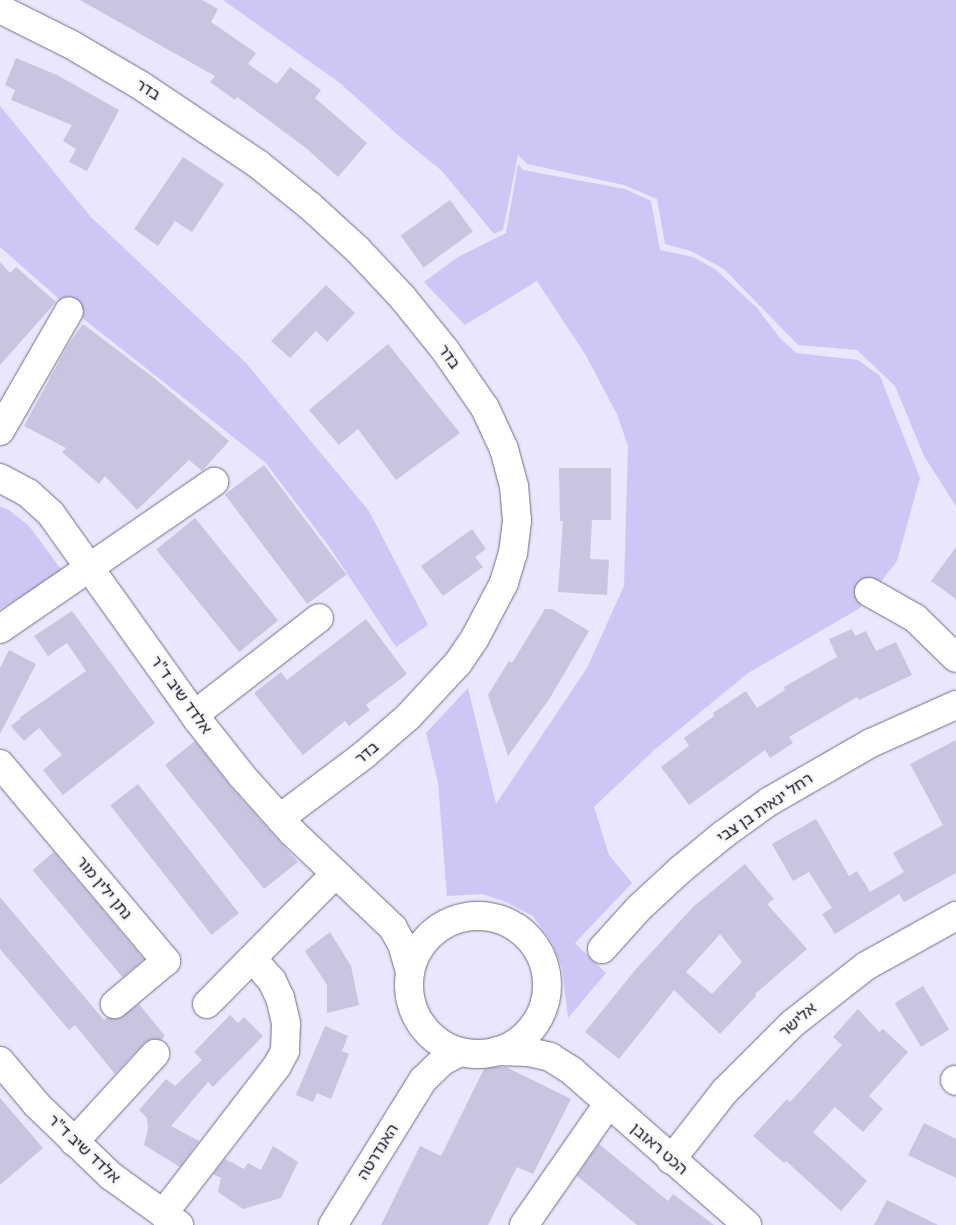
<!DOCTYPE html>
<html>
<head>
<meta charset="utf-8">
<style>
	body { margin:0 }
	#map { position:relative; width:956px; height:1225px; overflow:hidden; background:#e9e6fd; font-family:"Public Sans","Noto Sans Hebrew",sans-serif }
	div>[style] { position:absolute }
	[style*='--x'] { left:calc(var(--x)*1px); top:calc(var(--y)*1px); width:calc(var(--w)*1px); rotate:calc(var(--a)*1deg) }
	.green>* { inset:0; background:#cec6f5 }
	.building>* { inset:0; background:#c9c4e0; transform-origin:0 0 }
	.roads { filter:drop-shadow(0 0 1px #726e87) drop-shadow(0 0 1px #726e87) }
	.minor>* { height:28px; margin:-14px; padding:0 14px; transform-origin:14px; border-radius:14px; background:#fff }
	.minor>.ring { margin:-14px; padding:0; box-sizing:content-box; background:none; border:28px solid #fff; border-radius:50% }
	span { translate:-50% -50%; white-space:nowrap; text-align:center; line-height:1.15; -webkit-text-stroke:4.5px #f6f6fb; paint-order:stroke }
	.street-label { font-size:16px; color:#16141e }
</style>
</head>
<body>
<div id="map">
	<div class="green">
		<i style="clip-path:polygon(223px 0,956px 0,956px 506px,924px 456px,895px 386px,857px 350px,798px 345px,724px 269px,691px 251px,665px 244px,657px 199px,624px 185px,527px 164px,518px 155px,503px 230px,494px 234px,442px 171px,399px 136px,340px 83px)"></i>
		<i style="clip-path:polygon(0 106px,90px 216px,246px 363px,369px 511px,428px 625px,396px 647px,328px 545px,265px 462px,66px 305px,0 247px)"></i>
		<i style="clip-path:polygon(518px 164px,523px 170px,625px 189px,651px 201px,660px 250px,693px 257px,715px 269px,757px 308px,780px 338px,796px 353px,858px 360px,880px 376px,920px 478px,897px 561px,860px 608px,748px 673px,653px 751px,594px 807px,609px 855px,632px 883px,575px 943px,606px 973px,568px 1018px,562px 967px,551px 941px,533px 916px,506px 902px,482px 894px,447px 896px,438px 782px,426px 733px,468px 688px,496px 804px,587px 668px,624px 586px,628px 446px,617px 414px,585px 354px,537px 281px,465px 325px,424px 282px,458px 257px,506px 233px)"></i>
		<i style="clip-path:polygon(0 506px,9px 510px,29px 526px,63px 572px,0 609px)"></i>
	</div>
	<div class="building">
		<i style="clip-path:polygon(80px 0,202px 0,218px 9px,211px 22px,256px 53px,248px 64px,277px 84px,290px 67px,321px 90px,315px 98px,367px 143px,338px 177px,306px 148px,237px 97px,235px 100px,210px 82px,215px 76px)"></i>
		<i style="clip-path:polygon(16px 58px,57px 75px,119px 110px,87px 171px,69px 162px,76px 149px,63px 141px,72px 125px,11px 100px,15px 90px,5px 85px)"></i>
		<i style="clip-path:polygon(183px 157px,224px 184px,192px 232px,175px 221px,158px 246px,134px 229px)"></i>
		<i style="left:450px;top:200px;width:39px;height:61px;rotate:54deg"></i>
		<i style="clip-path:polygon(0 262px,10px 273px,16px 267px,56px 302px,0 365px)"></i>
		<i style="clip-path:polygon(326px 285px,355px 313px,327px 342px,316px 331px,290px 358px,271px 341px)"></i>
		<i style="clip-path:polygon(83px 324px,154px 378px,229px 441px,202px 471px,189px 460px,137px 510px,105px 476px,99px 484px,62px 452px,66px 448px,24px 426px,69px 343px)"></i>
		<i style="clip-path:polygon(388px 344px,460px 433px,396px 480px,358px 429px,339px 445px,309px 410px)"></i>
		<i style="left:264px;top:465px;width:137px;height:49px;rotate:53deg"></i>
		<i style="clip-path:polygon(559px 468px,611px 468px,611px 520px,592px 520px,590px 559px,609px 560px,607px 595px,558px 592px,563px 521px,560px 521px)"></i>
		<i style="left:195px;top:518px;width:132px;height:50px;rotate:51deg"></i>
		<i style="clip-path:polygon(472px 529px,486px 549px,475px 557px,483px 567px,443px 596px,421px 566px)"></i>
		<i style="clip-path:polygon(956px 547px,956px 599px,931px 581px)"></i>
		<i style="clip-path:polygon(545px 609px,552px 609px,589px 631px,550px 698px,508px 756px,488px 695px,509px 661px,512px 663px)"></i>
		<i style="clip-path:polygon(72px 611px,155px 723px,63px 795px,43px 770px,62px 755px,39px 728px,24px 741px,11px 726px,21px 718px,19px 718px,86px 671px,67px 643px,48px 656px,34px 636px)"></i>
		<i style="clip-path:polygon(366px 619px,407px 674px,366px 705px,370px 710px,349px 726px,345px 721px,303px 755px,254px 693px,281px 672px,287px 680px)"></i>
		<i style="clip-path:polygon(852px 629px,855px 636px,866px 631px,876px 651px,896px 642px,912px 675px,859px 700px,857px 697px,789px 737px,793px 743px,770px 758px,765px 750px,689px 805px,661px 767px,689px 746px,684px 738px,714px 716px,713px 713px,746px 691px,757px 708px,785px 690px,784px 687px,837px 657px,829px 639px)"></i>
		<i style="clip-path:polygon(9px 650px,36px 664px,0 734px,0 668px)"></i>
		<i style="clip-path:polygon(956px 740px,956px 873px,904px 902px,899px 894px,835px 934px,822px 914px,832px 908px,809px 872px,793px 881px,772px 844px,816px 819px,849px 876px,857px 871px,870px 892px,904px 872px,893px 853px,943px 825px,910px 764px)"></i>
		<i style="clip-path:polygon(195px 741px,230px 786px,298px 862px,264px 889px,165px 765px)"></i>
		<i style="left:138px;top:784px;width:164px;height:35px;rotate:52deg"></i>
		<i style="left:54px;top:852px;width:140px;height:28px;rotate:50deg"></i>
		<i style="clip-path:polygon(evenodd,745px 864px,774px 899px,767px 904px,807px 949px,755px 994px,756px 996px,720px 1034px,674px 990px,619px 1059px,585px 1032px,636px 969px,694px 906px,745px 864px,720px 934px,742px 962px,712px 994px,686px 972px,720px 934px)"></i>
		<i style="clip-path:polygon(0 897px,104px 1020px,108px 1017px,118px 1019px,139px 1004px,165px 1036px,161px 1040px,151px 1039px,144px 1043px,115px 1074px,75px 1025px,69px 1030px,0 949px)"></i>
		<i style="clip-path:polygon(330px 932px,351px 966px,359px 1005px,327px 1013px,327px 985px,305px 951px)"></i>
		<i style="left:923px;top:986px;width:51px;height:33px;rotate:59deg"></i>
		<i style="clip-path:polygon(858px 1009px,879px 1032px,883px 1029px,908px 1052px,869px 1096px,883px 1109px,863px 1132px,835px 1107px,813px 1132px,867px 1181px,841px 1211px,786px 1161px,784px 1163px,753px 1136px,787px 1099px,790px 1102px,842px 1045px,833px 1037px)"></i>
		<i style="clip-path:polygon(230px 1015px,238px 1023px,244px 1017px,263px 1036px,213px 1087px,208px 1082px,171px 1126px,199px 1141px,180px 1167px,144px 1145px,148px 1129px,147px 1118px,139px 1110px,166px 1079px,175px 1086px,202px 1060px,194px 1052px)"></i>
		<i style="clip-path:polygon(325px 1026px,348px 1036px,342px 1051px,349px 1054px,331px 1099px,317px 1093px,313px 1102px,296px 1095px)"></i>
		<i style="clip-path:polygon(487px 1063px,496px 1067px,506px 1067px,571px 1099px,533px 1174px,517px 1167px,488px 1225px,381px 1225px,420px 1146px,441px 1156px)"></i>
		<i style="clip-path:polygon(0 1098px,43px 1148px,0 1185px)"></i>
		<i style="clip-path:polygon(924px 1123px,956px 1139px,956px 1178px,908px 1155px)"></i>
		<i style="clip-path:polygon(599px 1144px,668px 1201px,673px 1194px,714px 1225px,637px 1225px,577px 1176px)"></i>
		<i style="clip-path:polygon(273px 1146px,298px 1162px,281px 1198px,243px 1209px,218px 1192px,221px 1178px,213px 1174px,225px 1159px,244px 1169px,248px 1163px,261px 1170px)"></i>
		<i style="clip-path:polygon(887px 1200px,938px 1225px,874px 1225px)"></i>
	</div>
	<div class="roads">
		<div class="minor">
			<i style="--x:0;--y:9;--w:80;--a:26.6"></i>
			<i style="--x:72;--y:45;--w:79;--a:30.5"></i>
			<i style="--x:140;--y:85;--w:142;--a:33.8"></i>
			<i style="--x:258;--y:164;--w:67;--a:38.9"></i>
			<i style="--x:310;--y:206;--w:65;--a:42.5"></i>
			<i style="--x:358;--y:250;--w:66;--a:46.8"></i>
			<i style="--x:403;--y:298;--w:67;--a:51.1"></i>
			<i style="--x:445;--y:350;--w:70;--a:55.4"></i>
			<i style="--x:485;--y:408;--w:45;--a:65.1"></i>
			<i style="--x:504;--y:449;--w:38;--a:75"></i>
			<i style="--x:514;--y:486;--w:35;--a:85"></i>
			<i style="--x:517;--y:521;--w:32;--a:97"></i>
			<i style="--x:513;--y:553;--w:31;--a:107"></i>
			<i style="--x:504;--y:583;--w:62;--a:117.8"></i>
			<i style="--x:475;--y:638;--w:30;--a:124"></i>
			<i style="--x:458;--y:663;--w:72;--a:132.8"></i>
			<i style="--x:409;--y:716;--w:60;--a:139.1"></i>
			<i style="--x:364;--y:755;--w:105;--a:143.1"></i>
			<i style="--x:0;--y:431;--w:138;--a:-60.1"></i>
			<i style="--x:0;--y:478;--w:32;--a:28"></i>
			<i style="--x:28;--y:493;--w:31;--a:42"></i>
			<i style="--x:51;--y:514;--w:252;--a:54.5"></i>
			<i style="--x:197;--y:719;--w:73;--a:51.7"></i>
			<i style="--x:242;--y:776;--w:75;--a:48.2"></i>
			<i style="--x:292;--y:832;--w:139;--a:43.5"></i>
			<i style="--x:393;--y:928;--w:18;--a:61"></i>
			<i style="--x:402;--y:944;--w:29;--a:74"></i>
			<i style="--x:869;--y:592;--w:53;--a:29.5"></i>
			<i style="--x:915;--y:618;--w:57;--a:44.3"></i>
			<i style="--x:0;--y:629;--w:260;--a:-34.5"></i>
			<i style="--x:194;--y:715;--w:158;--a:-37.8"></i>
			<i style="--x:0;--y:764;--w:258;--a:49.9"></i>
			<i style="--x:166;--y:961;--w:67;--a:139.9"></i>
			<i class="ring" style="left:409px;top:916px;width:110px;height:110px"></i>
			<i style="--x:602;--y:949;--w:55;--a:-47.9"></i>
			<i style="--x:639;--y:908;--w:56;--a:-42.8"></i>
			<i style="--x:680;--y:870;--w:57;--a:-39.3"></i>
			<i style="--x:724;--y:834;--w:57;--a:-35.7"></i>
			<i style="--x:770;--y:801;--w:116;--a:-29.9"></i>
			<i style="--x:871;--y:743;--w:93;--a:-24.1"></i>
			<i style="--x:207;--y:1004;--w:182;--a:-45.4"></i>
			<i style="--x:497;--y:1051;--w:32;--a:2"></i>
			<i style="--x:529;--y:1052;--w:22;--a:13"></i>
			<i style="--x:550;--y:1057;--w:26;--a:32"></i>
			<i style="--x:572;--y:1071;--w:233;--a:41.3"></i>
			<i style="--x:0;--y:1061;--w:57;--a:49.9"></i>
			<i style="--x:37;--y:1105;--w:103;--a:43.8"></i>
			<i style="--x:111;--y:1176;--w:84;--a:35.8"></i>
			<i style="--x:955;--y:1080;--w:1;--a:45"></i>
			<i style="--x:74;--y:1142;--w:120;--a:-47.4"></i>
			<i style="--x:671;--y:1160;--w:88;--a:-52"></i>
			<i style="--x:725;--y:1091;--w:95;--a:-45"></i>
			<i style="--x:792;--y:1024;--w:94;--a:-38.1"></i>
			<i style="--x:866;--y:966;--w:103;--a:-29.1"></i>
			<i style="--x:163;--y:1214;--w:187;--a:-52.4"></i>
			<i style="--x:277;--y:1066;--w:17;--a:-62"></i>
			<i style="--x:285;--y:1051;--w:28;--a:-88"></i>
			<i style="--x:286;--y:1023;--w:26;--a:-103"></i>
			<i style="--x:280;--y:998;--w:19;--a:-115"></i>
			<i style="--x:272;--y:981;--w:30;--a:-131"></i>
			<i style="--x:333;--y:1225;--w:171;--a:-58.2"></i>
			<i style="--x:423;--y:1080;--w:28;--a:-44"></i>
			<i style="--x:443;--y:1061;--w:19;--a:-28"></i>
			<i style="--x:524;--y:1225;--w:147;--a:-55.2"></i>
		</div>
	</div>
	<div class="street-label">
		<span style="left:148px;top:90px;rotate:32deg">בדר</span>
		<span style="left:449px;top:357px;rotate:54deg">בדר</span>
		<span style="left:181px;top:695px;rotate:54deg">אלדד שיב ד"ר</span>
		<span style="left:367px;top:753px;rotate:-40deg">בדר</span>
		<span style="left:765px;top:808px;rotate:-34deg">רחל ינאית בן צבי</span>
		<span style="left:104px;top:888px;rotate:50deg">נתן ילין מור</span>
		<span style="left:798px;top:1020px;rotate:-41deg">אלישר</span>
		<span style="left:84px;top:1149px;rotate:43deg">אלדד שיב ד"ר</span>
		<span style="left:659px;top:1149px;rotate:41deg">הכט ראובן</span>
		<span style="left:378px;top:1152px;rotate:-58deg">האנדרטה</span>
	</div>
</div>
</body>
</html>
